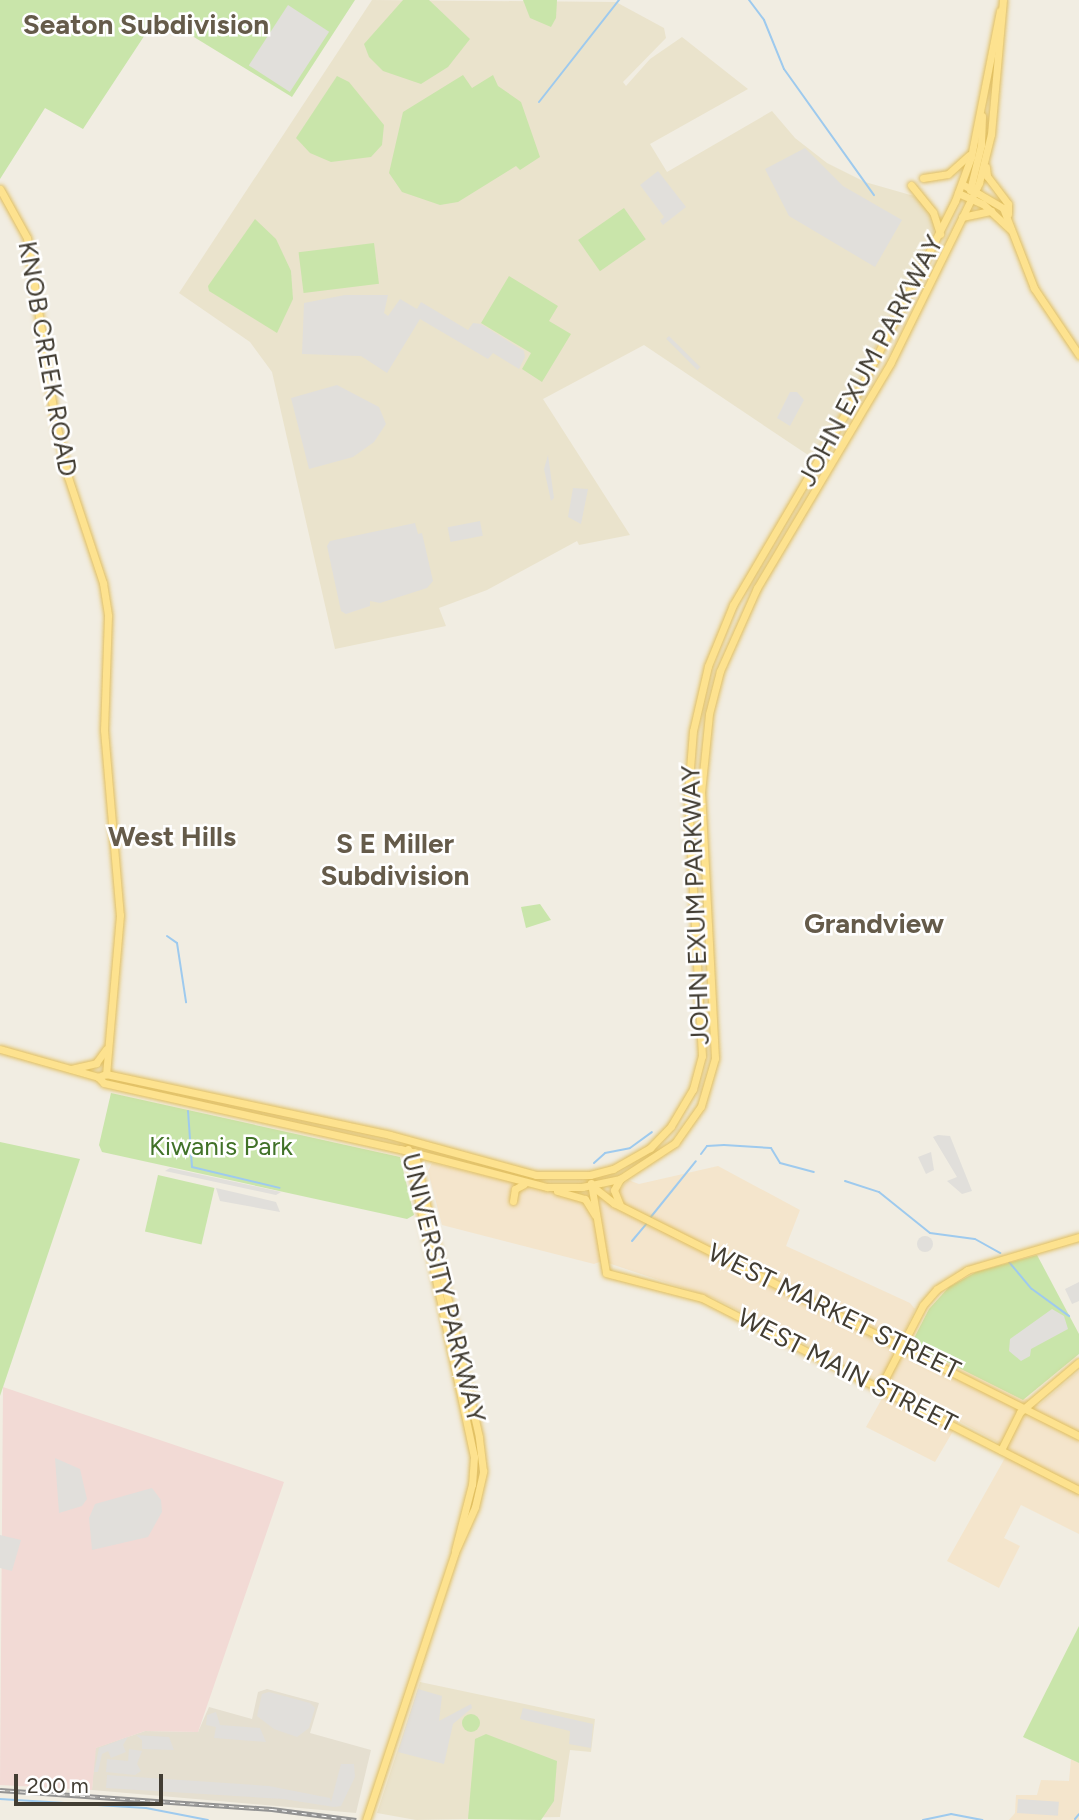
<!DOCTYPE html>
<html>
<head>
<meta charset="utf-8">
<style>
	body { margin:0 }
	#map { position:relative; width:1079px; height:1820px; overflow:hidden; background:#f1ede2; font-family:Figtree,sans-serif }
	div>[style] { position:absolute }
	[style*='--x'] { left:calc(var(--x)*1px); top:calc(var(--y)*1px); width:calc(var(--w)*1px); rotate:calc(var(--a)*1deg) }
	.residential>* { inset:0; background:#e5dfd0 }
	.commercial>* { inset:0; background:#f4e5cc }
	.education>* { inset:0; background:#eae3cc }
	.medical>* { inset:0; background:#f2dad5 }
	.green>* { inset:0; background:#c9e5aa; transform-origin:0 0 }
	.round { border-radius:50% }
	.parking>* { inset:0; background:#e1dfdb; transform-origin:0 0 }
	.stream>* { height:2px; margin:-1px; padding:0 1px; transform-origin:1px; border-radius:1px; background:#9ecaee }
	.roads { filter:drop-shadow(0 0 2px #e1bf60) drop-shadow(0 0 2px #e1bf60) }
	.major>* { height:7px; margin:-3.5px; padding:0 3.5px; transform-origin:3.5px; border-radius:3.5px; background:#fde28f }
	.rail>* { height:4.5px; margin-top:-2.25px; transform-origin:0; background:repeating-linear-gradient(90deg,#fff 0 5px,#929292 0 10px); box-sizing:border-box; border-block:2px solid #929292 }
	span { translate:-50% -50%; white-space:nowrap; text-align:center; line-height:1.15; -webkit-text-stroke:5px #fff; paint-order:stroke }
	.street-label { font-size:26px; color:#423d33 }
	.park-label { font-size:26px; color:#417228 }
	.neighbourhood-label { font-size:28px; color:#655b4a; font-weight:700 }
	.scale { position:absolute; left:14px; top:1774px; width:149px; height:32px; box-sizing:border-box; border:4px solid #423d33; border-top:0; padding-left:9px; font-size:21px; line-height:24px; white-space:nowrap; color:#423d33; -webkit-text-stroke:5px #fff; paint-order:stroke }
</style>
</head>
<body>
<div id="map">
	<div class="residential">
		<i style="clip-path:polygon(267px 1689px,319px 1703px,310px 1733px,371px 1750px,356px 1813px,92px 1790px,95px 1748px,145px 1731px,198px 1732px,209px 1707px,252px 1719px,258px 1692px)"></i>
	</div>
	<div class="commercial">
		<i style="clip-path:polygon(432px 1163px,578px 1198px,585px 1192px,620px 1189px,628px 1180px,639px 1184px,718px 1166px,800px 1210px,786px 1246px,910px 1303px,915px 1309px,902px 1338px,911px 1345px,1039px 1405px,1079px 1371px,1079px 1534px,1021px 1505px,1004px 1538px,1020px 1546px,999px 1588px,947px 1561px,1010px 1449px,959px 1421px,935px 1462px,866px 1427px,889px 1386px,716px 1299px,602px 1261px,594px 1264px,442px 1225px,428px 1171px)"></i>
		<i style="clip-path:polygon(1071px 1759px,1079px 1763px,1079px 1820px,1009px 1820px,1015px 1813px,1016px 1795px,1037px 1795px,1041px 1780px,1069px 1781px)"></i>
	</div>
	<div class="education">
		<i style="clip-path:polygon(372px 0,616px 2px,664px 28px,666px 38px,623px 82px,626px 86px,650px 59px,682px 37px,748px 89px,650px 144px,667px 172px,772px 111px,795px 138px,827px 163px,865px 182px,914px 196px,931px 212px,935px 229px,849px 400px,814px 459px,644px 345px,543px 399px,630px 535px,579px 545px,577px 541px,487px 590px,439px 608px,446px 626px,335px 649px,272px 372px,250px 342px,179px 293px)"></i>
		<i style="clip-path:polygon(420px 1682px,595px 1719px,591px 1752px,570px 1750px,560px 1817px,416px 1820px,377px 1813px)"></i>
	</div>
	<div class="medical">
		<i style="clip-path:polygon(3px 1387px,284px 1482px,198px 1732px,145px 1731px,96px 1748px,92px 1790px,0 1785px)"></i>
	</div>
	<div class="green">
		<i style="clip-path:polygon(0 0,355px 0,292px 97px,158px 15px,83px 129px,45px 108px,0 179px)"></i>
		<i style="clip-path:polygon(403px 0,429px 0,470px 39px,448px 67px,421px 84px,383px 71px,369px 57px,364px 44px)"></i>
		<i style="clip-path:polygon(523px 0,557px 0,556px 18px,551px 27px,530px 18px)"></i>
		<i style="clip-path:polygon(463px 75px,472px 88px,493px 75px,498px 86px,521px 102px,540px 157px,520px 170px,516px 166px,458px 202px,440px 205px,402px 192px,389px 173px,403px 112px)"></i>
		<i style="clip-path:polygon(337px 76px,349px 82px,384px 125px,382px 145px,371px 157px,331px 162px,310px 153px,296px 138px)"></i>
		<i style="left:624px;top:208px;width:38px;height:56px;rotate:55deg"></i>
		<i style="clip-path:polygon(255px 219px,276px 239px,291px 271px,293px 299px,277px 333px,209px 291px,208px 286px)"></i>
		<i style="left:374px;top:243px;width:41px;height:76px;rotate:83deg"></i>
		<i style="clip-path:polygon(509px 276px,558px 306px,549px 321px,571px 334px,542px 382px,522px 369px,531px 353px,481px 323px)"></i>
		<i style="clip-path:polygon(540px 904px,551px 920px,526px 928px,521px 907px)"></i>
		<i style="clip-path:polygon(111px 1093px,400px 1157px,414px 1215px,407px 1219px,102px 1152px,99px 1145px)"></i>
		<i style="clip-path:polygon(0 1142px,80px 1159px,0 1396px)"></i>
		<i style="left:158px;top:1175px;width:58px;height:58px;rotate:13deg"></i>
		<i style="clip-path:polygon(1037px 1255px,1079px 1334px,1079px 1354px,1023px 1400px,911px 1344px,929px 1309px,949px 1287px,976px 1272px)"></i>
		<i style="clip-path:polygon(1079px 1626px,1079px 1763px,1023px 1737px)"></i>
		<i class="round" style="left:462px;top:1714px;width:18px;height:18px"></i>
		<i style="clip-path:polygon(486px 1734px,557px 1761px,554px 1801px,541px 1820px,468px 1819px,475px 1739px)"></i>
	</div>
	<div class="parking">
		<i style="left:288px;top:5px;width:49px;height:72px;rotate:33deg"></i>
		<i style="clip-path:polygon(805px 148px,843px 186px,902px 220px,875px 267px,789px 216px,765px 169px)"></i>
		<i style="clip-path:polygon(658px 171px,686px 207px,663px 225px,660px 221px,664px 217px,640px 185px)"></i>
		<i style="clip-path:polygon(345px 295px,388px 295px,384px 313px,388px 316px,400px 299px,417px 309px,421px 302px,468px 330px,473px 323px,481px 324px,524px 351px,525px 357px,519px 369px,493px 353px,488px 359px,420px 319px,387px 373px,361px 356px,302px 354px,304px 303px)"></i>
		<i style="left:669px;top:336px;width:44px;height:4px;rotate:45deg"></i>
		<i style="clip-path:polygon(337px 385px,379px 407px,386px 424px,374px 442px,353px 457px,309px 469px,291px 398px)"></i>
		<i style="clip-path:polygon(790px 392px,797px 392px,804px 400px,790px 426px,777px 418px)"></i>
		<i style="clip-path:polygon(548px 455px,554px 498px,551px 501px,544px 469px)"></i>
		<i style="clip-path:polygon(573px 488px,588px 489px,581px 524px,568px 517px)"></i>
		<i style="left:480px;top:521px;width:15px;height:33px;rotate:79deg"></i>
		<i style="clip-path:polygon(415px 523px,418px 534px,422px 533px,433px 581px,427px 588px,380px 603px,370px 601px,370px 606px,346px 614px,341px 611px,327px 546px,330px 541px)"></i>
		<i style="clip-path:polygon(938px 1135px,950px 1136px,972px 1191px,962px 1194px,947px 1181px,957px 1177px,933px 1137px)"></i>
		<i style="clip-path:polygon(931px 1152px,934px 1170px,926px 1174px,918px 1157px)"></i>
		<i style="clip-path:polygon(170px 1168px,226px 1180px,281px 1192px,276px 1195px,165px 1171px)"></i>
		<i style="clip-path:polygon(216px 1188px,276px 1202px,280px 1212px,220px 1201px)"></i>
		<i class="round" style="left:917px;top:1236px;width:16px;height:16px"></i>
		<i style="clip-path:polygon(1079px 1282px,1079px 1301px,1072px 1304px,1065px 1289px)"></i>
		<i style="clip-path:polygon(1052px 1309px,1064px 1316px,1068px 1329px,1031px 1349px,1030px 1356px,1021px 1361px,1009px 1351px,1010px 1339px)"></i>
		<i style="clip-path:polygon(55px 1458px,80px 1469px,87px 1499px,82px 1506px,59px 1513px)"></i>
		<i style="clip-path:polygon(152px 1488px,161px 1500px,162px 1512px,148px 1537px,92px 1550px,89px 1518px,95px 1504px)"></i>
		<i style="clip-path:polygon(0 1535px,21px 1540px,12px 1571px,0 1568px)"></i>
		<i style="clip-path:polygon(418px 1689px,442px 1696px,439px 1721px,471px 1704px,472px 1708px,453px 1724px,444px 1764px,398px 1752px)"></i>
		<i style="clip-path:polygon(269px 1692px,310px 1703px,315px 1708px,309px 1728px,297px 1737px,274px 1729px,257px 1716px,262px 1694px)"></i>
		<i style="clip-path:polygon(523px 1708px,593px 1724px,591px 1748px,569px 1744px,570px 1731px,520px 1719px)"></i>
		<i style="clip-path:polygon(216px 1712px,220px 1725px,260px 1728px,266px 1742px,214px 1738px,216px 1727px,206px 1725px,207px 1715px)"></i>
		<i style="clip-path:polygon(136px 1735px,169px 1737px,174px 1750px,142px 1749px,142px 1740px)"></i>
		<i style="clip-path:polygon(128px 1737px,123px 1745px,126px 1752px,111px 1758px,108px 1751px,102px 1754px,98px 1772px,94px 1772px,99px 1748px)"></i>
		<i style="clip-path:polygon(129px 1749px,142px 1751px,137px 1764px,141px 1771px,135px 1775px,106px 1772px,107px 1759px,128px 1761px)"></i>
		<i style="clip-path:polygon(341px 1764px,354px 1764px,355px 1777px,341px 1806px,334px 1807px,283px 1799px,106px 1788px,107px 1775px,269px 1786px,330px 1798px,331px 1802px)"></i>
		<i style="left:1018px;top:1799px;width:41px;height:14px;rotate:4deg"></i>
	</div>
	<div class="stream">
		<i style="--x:749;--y:0;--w:25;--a:53"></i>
		<i style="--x:764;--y:20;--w:53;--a:67.8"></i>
		<i style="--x:784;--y:69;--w:155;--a:54.5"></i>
		<i style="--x:539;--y:102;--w:130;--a:-51.9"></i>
		<i style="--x:167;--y:936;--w:12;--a:35"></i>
		<i style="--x:177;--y:943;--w:60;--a:81.3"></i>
		<i style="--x:188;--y:1111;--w:56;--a:85.9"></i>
		<i style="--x:192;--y:1167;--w:90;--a:13.4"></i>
		<i style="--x:701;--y:1154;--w:10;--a:-53"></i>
		<i style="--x:707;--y:1146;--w:17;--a:-3"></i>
		<i style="--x:724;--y:1145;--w:47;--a:3.7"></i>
		<i style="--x:771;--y:1148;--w:17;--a:59"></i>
		<i style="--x:780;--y:1163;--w:35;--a:15"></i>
		<i style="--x:594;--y:1163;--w:15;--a:-42"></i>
		<i style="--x:605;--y:1153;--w:25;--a:-11"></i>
		<i style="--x:630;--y:1148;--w:27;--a:-36"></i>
		<i style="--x:845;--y:1181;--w:36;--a:18"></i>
		<i style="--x:879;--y:1192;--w:65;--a:38.8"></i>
		<i style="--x:930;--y:1233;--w:45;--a:7.6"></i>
		<i style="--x:975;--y:1239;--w:29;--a:29"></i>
		<i style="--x:650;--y:1218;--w:73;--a:-51.1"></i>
		<i style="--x:632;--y:1241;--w:23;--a:-50"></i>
		<i style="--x:1009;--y:1262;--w:35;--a:50"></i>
		<i style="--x:1032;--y:1289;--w:46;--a:36.1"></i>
		<i style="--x:0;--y:1799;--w:146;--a:3.5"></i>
		<i style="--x:146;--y:1808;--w:63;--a:11"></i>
		<i style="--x:1075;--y:1819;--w:6;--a:-51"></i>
		<i style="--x:923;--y:1820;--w:29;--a:-12"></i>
		<i style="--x:951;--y:1814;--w:32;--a:11"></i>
	</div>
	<div class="roads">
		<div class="major">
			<i style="--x:986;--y:167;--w:9;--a:84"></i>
			<i style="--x:987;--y:176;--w:35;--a:53"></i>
			<i style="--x:1008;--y:204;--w:10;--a:90"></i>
			<i style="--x:923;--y:178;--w:25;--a:-9"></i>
			<i style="--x:948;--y:174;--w:28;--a:-42"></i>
			<i style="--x:962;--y:184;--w:48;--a:30.3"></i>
			<i style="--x:1003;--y:208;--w:86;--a:68.8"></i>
			<i style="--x:1034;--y:288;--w:81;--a:56.1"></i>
			<i style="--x:911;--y:185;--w:35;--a:51"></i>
			<i style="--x:933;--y:212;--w:23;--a:72"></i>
			<i style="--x:0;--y:189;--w:56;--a:61.1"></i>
			<i style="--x:27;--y:238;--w:178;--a:81.3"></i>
			<i style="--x:54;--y:414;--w:65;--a:77.5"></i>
			<i style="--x:68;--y:477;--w:112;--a:71.7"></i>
			<i style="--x:103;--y:583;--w:33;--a:81"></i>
			<i style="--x:108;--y:616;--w:114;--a:92"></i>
			<i style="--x:104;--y:730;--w:186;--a:85.1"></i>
			<i style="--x:120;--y:915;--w:160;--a:95"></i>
			<i style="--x:970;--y:190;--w:46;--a:-76.3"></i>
			<i style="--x:981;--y:145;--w:29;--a:-88"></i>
			<i style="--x:958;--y:193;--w:27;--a:24"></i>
			<i style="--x:983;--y:204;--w:38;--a:43"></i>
			<i style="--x:962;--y:217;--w:30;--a:-12"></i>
			<i style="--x:0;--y:1049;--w:102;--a:15.9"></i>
			<i style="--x:98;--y:1077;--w:8;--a:45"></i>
			<i style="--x:104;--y:1083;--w:303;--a:12.6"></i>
			<i style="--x:400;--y:1149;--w:152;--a:14.5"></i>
			<i style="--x:547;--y:1187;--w:35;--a:0"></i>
			<i style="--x:582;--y:1187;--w:39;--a:-12"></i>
			<i style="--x:620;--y:1179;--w:66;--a:-33.2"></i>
			<i style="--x:675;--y:1143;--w:45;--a:-54.9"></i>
			<i style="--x:701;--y:1106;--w:50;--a:-73.7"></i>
			<i style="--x:715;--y:1058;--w:265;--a:-93"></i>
			<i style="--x:701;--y:793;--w:79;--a:-84.2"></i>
			<i style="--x:709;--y:714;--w:44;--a:-75.7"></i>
			<i style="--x:720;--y:671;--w:91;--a:-66"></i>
			<i style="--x:757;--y:588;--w:261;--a:-59.3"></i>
			<i style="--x:890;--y:364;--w:202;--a:-63.8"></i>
			<i style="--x:979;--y:183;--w:50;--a:-76.2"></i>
			<i style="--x:991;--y:134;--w:135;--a:-84.9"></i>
			<i style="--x:71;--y:1069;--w:26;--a:-13"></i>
			<i style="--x:96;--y:1063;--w:17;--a:-54"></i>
			<i style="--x:98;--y:1077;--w:9;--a:-21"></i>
			<i style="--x:106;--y:1074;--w:290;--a:12.1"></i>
			<i style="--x:390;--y:1135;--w:151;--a:15.3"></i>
			<i style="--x:536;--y:1175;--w:54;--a:0"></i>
			<i style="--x:590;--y:1175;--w:24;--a:-15"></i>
			<i style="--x:613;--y:1169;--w:43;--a:-29.6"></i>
			<i style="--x:650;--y:1148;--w:30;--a:-46"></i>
			<i style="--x:671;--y:1126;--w:43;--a:-59.3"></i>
			<i style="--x:693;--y:1089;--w:34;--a:-75"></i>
			<i style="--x:702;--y:1056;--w:262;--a:-93.1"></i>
			<i style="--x:688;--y:794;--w:63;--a:-85.5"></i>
			<i style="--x:693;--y:731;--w:67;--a:-77"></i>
			<i style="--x:708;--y:666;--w:66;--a:-67.7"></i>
			<i style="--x:733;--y:605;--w:255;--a:-59.6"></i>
			<i style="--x:862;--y:385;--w:206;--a:-63.2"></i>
			<i style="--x:955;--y:201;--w:47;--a:-70"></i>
			<i style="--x:971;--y:157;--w:149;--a:-78.8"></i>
			<i style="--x:408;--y:1149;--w:315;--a:77.9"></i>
			<i style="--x:474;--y:1457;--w:27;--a:94"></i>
			<i style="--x:472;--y:1484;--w:68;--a:104.4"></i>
			<i style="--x:591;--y:1183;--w:91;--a:80.5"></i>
			<i style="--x:606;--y:1273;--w:99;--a:14.6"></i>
			<i style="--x:702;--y:1298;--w:423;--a:27"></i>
			<i style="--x:592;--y:1186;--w:28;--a:38"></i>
			<i style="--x:614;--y:1203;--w:520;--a:26.61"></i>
			<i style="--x:557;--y:1191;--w:29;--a:16"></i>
			<i style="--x:585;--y:1199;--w:19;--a:58"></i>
			<i style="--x:513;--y:1201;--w:12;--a:-81"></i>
			<i style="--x:515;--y:1189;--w:10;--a:-29"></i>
			<i style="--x:620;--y:1205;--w:16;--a:-112"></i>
			<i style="--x:614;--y:1190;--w:13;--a:-61"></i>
			<i style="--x:880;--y:1388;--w:93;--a:-62.6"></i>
			<i style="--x:923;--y:1305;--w:21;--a:-49"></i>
			<i style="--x:937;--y:1289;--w:36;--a:-32"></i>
			<i style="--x:967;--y:1270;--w:117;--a:-16.4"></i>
			<i style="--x:1001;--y:1450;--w:42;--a:-63.4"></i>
			<i style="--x:1020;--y:1412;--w:77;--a:-40.3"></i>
			<i style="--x:366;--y:1820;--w:282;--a:-71.6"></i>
			<i style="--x:455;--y:1552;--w:49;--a:-66"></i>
			<i style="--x:475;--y:1507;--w:37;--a:-77"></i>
			<i style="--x:483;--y:1471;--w:34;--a:-97"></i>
			<i style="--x:479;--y:1437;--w:292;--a:-102.8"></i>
		</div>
	</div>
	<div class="rail">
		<i style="--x:0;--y:1790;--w:273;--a:4"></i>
		<i style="--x:272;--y:1809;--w:85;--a:7.5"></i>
	</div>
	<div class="street-label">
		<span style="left:47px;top:359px;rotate:80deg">KNOB CREEK ROAD</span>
		<span style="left:871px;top:361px;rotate:-62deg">JOHN EXUM PARKWAY</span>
		<span style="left:696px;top:905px;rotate:-92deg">JOHN EXUM PARKWAY</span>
		<span style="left:443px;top:1288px;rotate:76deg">UNIVERSITY PARKWAY</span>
		<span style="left:834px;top:1312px;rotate:26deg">WEST MARKET STREET</span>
		<span style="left:847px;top:1371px;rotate:27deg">WEST MAIN STREET</span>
	</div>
	<div class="park-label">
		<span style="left:221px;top:1147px">Kiwanis Park</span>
	</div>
	<div class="neighbourhood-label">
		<span style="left:146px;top:24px">Seaton Subdivision</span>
		<span style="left:172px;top:836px">West Hills</span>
		<span style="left:395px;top:859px">S E Miller<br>Subdivision</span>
		<span style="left:874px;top:923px">Grandview</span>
	</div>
	<div class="scale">200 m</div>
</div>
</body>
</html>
